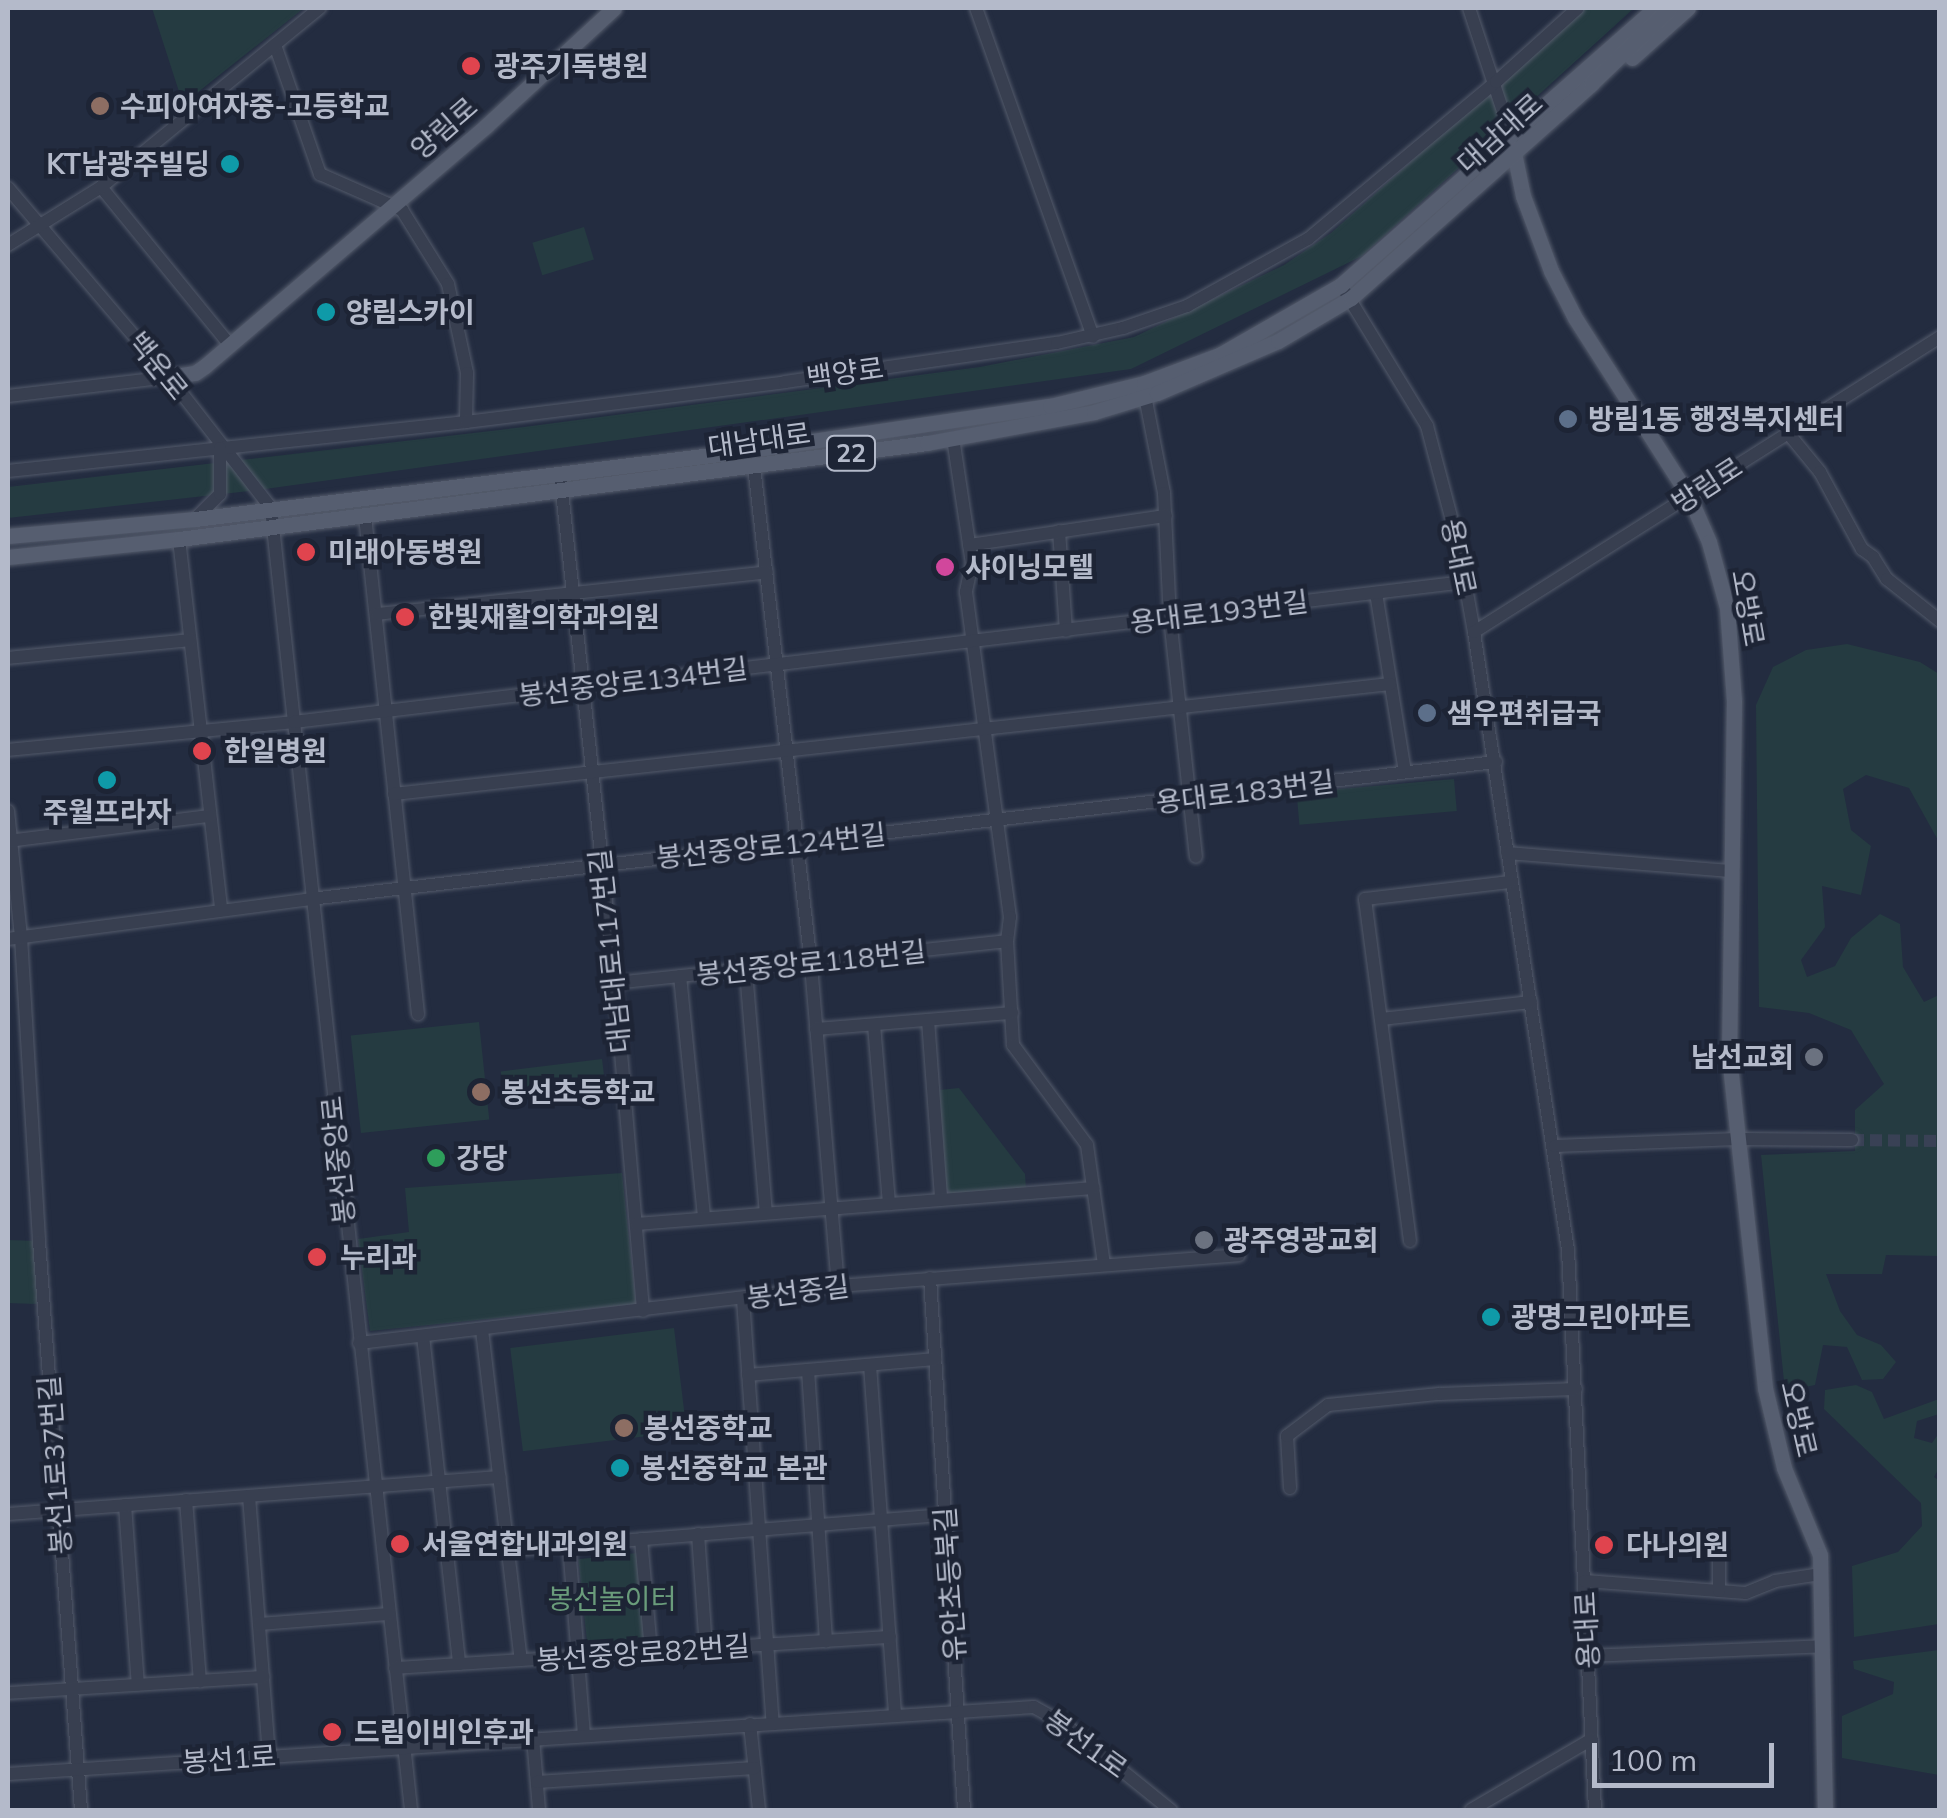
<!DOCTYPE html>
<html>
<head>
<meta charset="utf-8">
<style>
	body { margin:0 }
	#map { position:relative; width:1947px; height:1818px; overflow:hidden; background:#232c40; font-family:Mulish,"Noto Sans KR",sans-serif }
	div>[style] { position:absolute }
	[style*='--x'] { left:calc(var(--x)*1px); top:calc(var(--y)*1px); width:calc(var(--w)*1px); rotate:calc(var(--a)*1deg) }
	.green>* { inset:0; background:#253b41; transform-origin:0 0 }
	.minor-tunnel>* { height:12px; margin-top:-6px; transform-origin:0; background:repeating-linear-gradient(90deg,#394155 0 12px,transparent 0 18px) }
	.roads { filter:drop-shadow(0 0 2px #535a6a) drop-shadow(0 0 2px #535a6a) }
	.minor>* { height:12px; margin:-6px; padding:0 6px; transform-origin:6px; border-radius:6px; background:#383f50 }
	.major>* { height:15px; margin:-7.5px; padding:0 7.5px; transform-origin:7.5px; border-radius:7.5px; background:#565e70 }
	.dots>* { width:28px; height:28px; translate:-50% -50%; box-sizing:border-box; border:5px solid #1d2435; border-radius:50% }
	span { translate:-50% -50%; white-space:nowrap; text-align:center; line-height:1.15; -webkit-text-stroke:9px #1d2435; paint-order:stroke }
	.shield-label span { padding:2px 8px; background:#1d2435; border:2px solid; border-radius:8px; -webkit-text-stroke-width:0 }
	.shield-label { font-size:25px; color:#b4baca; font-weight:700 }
	.poi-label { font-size:28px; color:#b4baca; font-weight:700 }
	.left { translate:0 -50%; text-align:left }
	.right { translate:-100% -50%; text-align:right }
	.street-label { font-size:28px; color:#b4baca }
	.park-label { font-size:28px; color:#6a9c7b }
	.frame { position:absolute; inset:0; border:10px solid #b4baca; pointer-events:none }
	.scale { position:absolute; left:1592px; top:1743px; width:182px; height:45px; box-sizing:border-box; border:5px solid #b4baca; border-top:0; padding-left:12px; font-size:30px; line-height:35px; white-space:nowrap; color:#b4baca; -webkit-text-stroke:8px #1d2435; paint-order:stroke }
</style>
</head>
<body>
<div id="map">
	<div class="green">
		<i style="clip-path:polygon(152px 8px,304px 8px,183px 104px)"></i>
		<i style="clip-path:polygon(1583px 8px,1634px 8px,1362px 256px,1131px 369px,258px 490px,8px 518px,8px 487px,524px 427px,980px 367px,1134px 337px,1284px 265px,1331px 233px)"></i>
		<i style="left:584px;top:227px;width:34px;height:54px;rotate:73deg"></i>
		<i style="clip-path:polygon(1847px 644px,1920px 662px,1939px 674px,1939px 842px,1909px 788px,1866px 775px,1843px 789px,1851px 830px,1871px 846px,1861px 895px,1822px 886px,1825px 927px,1801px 960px,1807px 977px,1835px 966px,1851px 938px,1880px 914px,1900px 924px,1903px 967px,1924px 1002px,1939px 995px,1939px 1256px,1886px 1255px,1882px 1274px,1826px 1274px,1840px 1311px,1857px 1335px,1881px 1345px,1896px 1362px,1883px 1379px,1862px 1380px,1847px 1347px,1823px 1345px,1815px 1385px,1785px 1391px,1761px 1155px,1855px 1151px,1855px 1110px,1884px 1084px,1851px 1030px,1809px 1013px,1759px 1007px,1756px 705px,1773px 667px,1806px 650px)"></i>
		<i style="left:1454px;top:779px;width:32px;height:158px;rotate:85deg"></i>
		<i style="left:479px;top:1022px;width:98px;height:129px;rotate:84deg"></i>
		<i style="left:602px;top:1059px;width:26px;height:102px;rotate:83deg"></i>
		<i style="clip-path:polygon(959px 1088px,1025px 1174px,1026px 1188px,952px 1195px,944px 1187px,936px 1096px,939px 1090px)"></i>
		<i style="clip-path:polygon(622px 1173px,636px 1304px,370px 1331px,358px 1239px,409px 1232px,405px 1188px)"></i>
		<i style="left:39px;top:1241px;width:63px;height:31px;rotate:92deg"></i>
		<i style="left:674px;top:1328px;width:104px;height:165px;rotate:83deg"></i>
		<i style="clip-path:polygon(1856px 1385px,1872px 1392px,1884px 1419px,1939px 1399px,1939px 1414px,1917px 1421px,1914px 1438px,1932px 1443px,1939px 1433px,1939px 1468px,1934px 1477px,1940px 1481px,1939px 1624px,1854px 1637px,1852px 1566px,1898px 1552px,1922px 1526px,1921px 1503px,1824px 1409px,1825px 1390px)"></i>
		<i style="left:637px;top:1553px;width:86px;height:59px;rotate:84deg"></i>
		<i style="clip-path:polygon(1939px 1650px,1939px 1775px,1842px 1758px,1842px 1716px,1893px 1694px,1894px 1682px,1854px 1669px,1853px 1661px)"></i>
	</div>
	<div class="minor-tunnel">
		<i style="--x:1852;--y:1140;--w:88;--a:0.7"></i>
	</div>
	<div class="roads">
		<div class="minor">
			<i style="--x:976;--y:8;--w:349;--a:70.4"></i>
			<i style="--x:1469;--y:8;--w:135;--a:71.8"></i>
			<i style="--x:275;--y:45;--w:137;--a:70.8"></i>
			<i style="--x:320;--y:174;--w:90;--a:23.7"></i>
			<i style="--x:402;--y:210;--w:87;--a:58.1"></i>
			<i style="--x:448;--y:284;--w:91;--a:77.9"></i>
			<i style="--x:467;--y:373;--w:49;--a:91.2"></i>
			<i style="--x:101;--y:187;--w:203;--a:50.8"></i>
			<i style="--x:8;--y:188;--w:248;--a:49.6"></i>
			<i style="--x:169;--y:377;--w:166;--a:52.1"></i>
			<i style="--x:271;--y:508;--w:1310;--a:83.86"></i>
			<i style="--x:8;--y:245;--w:110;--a:-31.9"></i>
			<i style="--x:101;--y:187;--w:283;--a:-39.3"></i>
			<i style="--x:1341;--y:285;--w:165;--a:58.6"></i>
			<i style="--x:1427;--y:426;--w:121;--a:75.2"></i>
			<i style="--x:1458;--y:543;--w:90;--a:79.8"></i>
			<i style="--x:1474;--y:632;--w:625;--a:81.35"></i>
			<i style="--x:1568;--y:1250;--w:561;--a:87.24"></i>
			<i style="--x:1139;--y:393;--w:7;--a:27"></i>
			<i style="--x:1145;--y:396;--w:99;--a:78.9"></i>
			<i style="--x:1164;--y:493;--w:125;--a:87.3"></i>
			<i style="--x:1170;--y:618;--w:240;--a:83.8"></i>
			<i style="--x:8;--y:396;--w:162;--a:-6.7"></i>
			<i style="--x:1788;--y:433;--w:50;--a:50.6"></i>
			<i style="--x:1820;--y:472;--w:88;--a:61.4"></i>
			<i style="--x:1862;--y:549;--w:14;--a:36"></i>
			<i style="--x:1873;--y:557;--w:26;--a:58"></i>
			<i style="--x:1887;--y:579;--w:68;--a:38.4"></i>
			<i style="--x:953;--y:438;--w:126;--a:81.4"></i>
			<i style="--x:972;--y:563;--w:30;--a:102"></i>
			<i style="--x:966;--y:592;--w:328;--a:82.3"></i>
			<i style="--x:1010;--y:917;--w:24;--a:97"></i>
			<i style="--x:1007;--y:941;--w:104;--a:86.7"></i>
			<i style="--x:1013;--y:1045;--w:124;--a:53.5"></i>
			<i style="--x:1087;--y:1145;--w:121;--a:81.9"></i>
			<i style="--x:754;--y:466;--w:502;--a:83.48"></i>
			<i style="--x:811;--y:965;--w:322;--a:85.2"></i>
			<i style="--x:8;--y:471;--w:461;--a:-6.1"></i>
			<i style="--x:466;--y:422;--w:321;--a:-7.1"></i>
			<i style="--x:785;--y:382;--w:275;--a:-8.2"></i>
			<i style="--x:1057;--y:343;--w:68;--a:-12.8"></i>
			<i style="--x:1123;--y:328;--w:68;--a:-19"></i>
			<i style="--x:1187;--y:306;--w:138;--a:-29"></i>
			<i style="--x:1308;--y:239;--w:245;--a:-39.9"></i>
			<i style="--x:1496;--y:82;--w:110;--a:-42.1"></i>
			<i style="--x:561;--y:482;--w:504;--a:83.85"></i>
			<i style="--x:615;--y:983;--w:329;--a:85.1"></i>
			<i style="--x:365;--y:516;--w:501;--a:83.93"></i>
			<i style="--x:195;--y:519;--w:35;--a:-45"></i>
			<i style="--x:220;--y:494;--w:46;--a:-90"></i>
			<i style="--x:1059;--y:531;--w:100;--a:86"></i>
			<i style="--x:179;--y:539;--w:373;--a:83.5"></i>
			<i style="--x:969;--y:545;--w:199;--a:-8.4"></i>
			<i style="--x:1376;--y:593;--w:181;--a:80.8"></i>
			<i style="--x:377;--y:614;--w:392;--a:-6.1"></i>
			<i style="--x:1474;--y:632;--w:552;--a:-32.34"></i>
			<i style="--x:8;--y:658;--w:183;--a:-5.6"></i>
			<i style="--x:8;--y:750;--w:287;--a:-5.6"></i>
			<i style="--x:294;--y:722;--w:1179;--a:-6.82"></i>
			<i style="--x:394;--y:794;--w:1002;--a:-6.3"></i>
			<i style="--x:8;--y:811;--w:127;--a:84.1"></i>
			<i style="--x:21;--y:937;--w:305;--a:86.6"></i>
			<i style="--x:39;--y:1241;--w:571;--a:85.78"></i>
			<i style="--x:8;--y:841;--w:203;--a:-7.1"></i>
			<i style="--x:1507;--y:853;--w:227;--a:4.6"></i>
			<i style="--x:8;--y:939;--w:305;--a:-7.5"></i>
			<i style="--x:310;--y:899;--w:1194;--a:-6.59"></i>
			<i style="--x:746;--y:971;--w:243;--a:85.3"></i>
			<i style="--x:680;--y:976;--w:243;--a:84.3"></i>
			<i style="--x:615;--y:983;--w:394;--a:-6.1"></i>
			<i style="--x:1381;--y:1019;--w:151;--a:-6.5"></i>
			<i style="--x:928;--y:1020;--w:179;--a:85.8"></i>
			<i style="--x:874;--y:1025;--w:180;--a:85.2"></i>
			<i style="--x:816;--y:1029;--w:197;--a:-4.7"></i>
			<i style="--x:1555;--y:1146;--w:182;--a:-2.2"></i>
			<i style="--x:1737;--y:1139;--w:115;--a:0.5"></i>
			<i style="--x:636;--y:1224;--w:459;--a:-4.5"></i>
			<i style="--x:1410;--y:1241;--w:345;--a:-97.5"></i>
			<i style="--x:1365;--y:899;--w:146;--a:-6.7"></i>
			<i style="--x:930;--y:1278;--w:533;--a:86.34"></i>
			<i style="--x:743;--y:1299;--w:425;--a:86"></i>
			<i style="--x:482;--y:1330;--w:332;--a:83.3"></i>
			<i style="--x:423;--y:1336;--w:330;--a:83.7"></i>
			<i style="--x:359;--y:1343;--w:482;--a:-6.8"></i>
			<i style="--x:838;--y:1286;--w:402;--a:-4.4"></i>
			<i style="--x:870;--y:1365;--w:351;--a:85.9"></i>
			<i style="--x:808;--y:1370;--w:272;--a:86.2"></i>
			<i style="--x:748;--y:1375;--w:188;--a:-4.9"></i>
			<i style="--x:1290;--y:1488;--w:52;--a:-93.3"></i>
			<i style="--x:1287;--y:1436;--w:51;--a:-37.1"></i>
			<i style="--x:1328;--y:1405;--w:112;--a:-5.7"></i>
			<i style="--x:1439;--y:1394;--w:137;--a:-2.1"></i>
			<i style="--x:249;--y:1496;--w:261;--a:85.6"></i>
			<i style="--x:186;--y:1500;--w:182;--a:85.6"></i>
			<i style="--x:125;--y:1505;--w:180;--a:85.9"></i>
			<i style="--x:8;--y:1514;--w:493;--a:-4.3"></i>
			<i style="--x:698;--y:1534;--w:115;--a:86"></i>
			<i style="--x:641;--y:1539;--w:113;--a:84.9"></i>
			<i style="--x:569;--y:1545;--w:191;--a:85.5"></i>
			<i style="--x:508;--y:1550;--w:438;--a:-4.6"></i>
			<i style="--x:1585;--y:1581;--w:161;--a:4.3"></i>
			<i style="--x:1746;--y:1593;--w:31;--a:-22"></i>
			<i style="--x:1775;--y:1581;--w:47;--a:-8.7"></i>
			<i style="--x:1719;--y:1591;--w:41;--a:-90"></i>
			<i style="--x:259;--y:1624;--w:130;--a:-4.4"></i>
			<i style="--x:1588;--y:1656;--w:235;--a:-2.4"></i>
			<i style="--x:395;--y:1668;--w:496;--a:-3.6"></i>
			<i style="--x:8;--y:1693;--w:256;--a:-3.6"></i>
			<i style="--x:750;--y:1724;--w:86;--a:84"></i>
			<i style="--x:533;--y:1738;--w:72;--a:85.2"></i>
			<i style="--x:8;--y:1774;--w:1028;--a:-3.74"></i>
			<i style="--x:1034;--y:1707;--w:33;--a:29"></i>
			<i style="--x:1063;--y:1723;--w:139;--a:38.9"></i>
			<i style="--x:537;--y:1782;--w:218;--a:-3.7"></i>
			<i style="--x:1471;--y:1810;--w:140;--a:-30.4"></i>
		</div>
		<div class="major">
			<i style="--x:1632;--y:58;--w:75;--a:-41.8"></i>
			<i style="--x:1513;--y:148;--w:49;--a:78.2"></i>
			<i style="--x:1523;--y:196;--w:80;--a:69.5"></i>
			<i style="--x:1551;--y:271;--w:53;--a:62.9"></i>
			<i style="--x:1575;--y:318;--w:211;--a:57.4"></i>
			<i style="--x:1689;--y:496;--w:50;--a:66.5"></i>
			<i style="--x:1709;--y:542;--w:68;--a:74.7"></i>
			<i style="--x:1727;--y:608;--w:93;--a:85.7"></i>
			<i style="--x:1734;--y:701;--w:355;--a:90.8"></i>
			<i style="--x:1729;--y:1056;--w:334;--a:83.8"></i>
			<i style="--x:1765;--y:1388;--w:82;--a:76.6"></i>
			<i style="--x:1784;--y:1468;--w:94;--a:67.5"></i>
			<i style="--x:1820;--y:1555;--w:255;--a:88.9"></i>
			<i style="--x:169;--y:377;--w:26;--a:-9"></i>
			<i style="--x:195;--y:373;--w:12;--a:-35"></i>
			<i style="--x:205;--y:366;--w:370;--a:-40.5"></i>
			<i style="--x:486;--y:126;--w:174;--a:-42.7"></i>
			<i style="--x:8;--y:536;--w:188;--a:-5.2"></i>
			<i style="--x:195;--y:519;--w:560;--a:-7.07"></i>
			<i style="--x:751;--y:450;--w:302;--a:-8.4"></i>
			<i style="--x:1050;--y:406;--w:97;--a:-13.7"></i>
			<i style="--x:1144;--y:383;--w:82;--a:-20.6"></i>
			<i style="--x:1221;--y:354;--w:138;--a:-29.9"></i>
			<i style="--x:1341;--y:285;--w:419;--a:-41.4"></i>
			<i style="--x:8;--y:557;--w:172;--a:-6"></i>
			<i style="--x:179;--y:539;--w:754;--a:-7.31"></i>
			<i style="--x:927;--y:443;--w:170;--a:-10.5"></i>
			<i style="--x:1094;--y:412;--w:66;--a:-16.8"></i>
			<i style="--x:1157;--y:393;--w:132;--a:-23.3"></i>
			<i style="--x:1278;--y:341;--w:85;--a:-30.5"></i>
			<i style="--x:1351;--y:298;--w:322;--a:-41.7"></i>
			<i style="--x:1591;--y:84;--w:110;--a:-43.9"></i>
		</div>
	</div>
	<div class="dots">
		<i style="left:471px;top:66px;background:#e0444e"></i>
		<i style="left:100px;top:106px;background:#8d6e63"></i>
		<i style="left:230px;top:164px;background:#0f9aa8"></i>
		<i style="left:326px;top:312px;background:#0f9aa8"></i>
		<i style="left:1568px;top:419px;background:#5c6f8a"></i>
		<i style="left:306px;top:552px;background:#e0444e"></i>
		<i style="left:945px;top:567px;background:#d1479c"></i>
		<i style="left:405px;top:617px;background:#e0444e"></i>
		<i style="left:1427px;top:713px;background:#5c6f8a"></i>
		<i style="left:202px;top:751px;background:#e0444e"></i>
		<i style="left:107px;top:780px;background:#0f9aa8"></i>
		<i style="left:1814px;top:1057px;background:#6b7280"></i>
		<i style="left:481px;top:1092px;background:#8d6e63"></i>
		<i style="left:436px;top:1158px;background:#2e9e5b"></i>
		<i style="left:1204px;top:1240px;background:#6b7280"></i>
		<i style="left:317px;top:1257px;background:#e0444e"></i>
		<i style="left:1491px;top:1317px;background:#0f9aa8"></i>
		<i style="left:624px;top:1428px;background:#8d6e63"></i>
		<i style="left:620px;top:1468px;background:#0f9aa8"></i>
		<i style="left:400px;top:1544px;background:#e0444e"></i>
		<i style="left:1604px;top:1545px;background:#e0444e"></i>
		<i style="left:332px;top:1732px;background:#e0444e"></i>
	</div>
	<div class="shield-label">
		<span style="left:851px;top:453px">22</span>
	</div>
	<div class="poi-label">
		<span class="left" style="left:494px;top:66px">광주기독병원</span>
		<span class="left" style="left:120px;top:106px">수피아여자중-고등학교</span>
		<span class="right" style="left:210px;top:164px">KT남광주빌딩</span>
		<span class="left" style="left:346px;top:312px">양림스카이</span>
		<span class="left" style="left:1588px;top:419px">방림1동 행정복지센터</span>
		<span class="left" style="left:328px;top:552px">미래아동병원</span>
		<span class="left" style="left:965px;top:567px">샤이닝모텔</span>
		<span class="left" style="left:428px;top:617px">한빛재활의학과의원</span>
		<span class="left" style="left:1447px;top:713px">샘우편취급국</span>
		<span class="left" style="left:224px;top:751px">한일병원</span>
		<span style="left:107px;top:812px">주월프라자</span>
		<span class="right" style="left:1794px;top:1057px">남선교회</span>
		<span class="left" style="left:501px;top:1092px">봉선초등학교</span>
		<span class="left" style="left:456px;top:1158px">강당</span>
		<span class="left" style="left:1224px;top:1240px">광주영광교회</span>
		<span class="left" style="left:340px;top:1257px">누리과</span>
		<span class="left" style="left:1511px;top:1317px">광명그린아파트</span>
		<span class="left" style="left:644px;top:1428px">봉선중학교</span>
		<span class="left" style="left:640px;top:1468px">봉선중학교 본관</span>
		<span class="left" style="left:422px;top:1544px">서울연합내과의원</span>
		<span class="left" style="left:1626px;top:1545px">다나의원</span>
		<span class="left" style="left:354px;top:1732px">드림이비인후과</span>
	</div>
	<div class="street-label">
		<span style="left:444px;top:128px;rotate:-41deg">양림로</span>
		<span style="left:1500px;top:133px;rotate:-42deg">대남대로</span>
		<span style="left:158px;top:366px;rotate:51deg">백운로</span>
		<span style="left:845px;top:373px;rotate:-8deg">백양로</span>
		<span style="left:759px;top:440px;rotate:-8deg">대남대로</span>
		<span style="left:1707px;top:485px;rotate:-33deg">방림로</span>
		<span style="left:1459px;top:557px;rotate:78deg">용대로</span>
		<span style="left:1748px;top:608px;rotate:80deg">오방로</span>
		<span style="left:1219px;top:612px;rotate:-7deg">용대로193번길</span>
		<span style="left:633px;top:682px;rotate:-7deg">봉선중앙로134번길</span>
		<span style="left:1245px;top:792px;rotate:-7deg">용대로183번길</span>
		<span style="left:771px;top:846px;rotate:-6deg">봉선중앙로124번길</span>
		<span style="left:610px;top:951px;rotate:-96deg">대남대로117번길</span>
		<span style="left:811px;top:963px;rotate:-6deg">봉선중앙로118번길</span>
		<span style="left:338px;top:1160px;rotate:-96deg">봉선중앙로</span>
		<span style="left:798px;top:1292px;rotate:-7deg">봉선중길</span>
		<span style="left:1799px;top:1419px;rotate:77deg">오방로</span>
		<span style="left:55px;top:1465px;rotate:-94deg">봉선1로37번길</span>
		<span style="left:950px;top:1584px;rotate:-94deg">유안초등북길</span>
		<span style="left:1587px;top:1630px;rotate:-93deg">용대로</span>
		<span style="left:643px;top:1653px;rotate:-4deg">봉선중앙로82번길</span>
		<span style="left:1086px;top:1744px;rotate:36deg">봉선1로</span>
		<span style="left:229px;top:1759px;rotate:-4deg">봉선1로</span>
	</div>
	<div class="park-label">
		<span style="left:612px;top:1599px">봉선놀이터</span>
	</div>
	<div class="frame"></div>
	<div class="scale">100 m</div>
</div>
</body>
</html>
